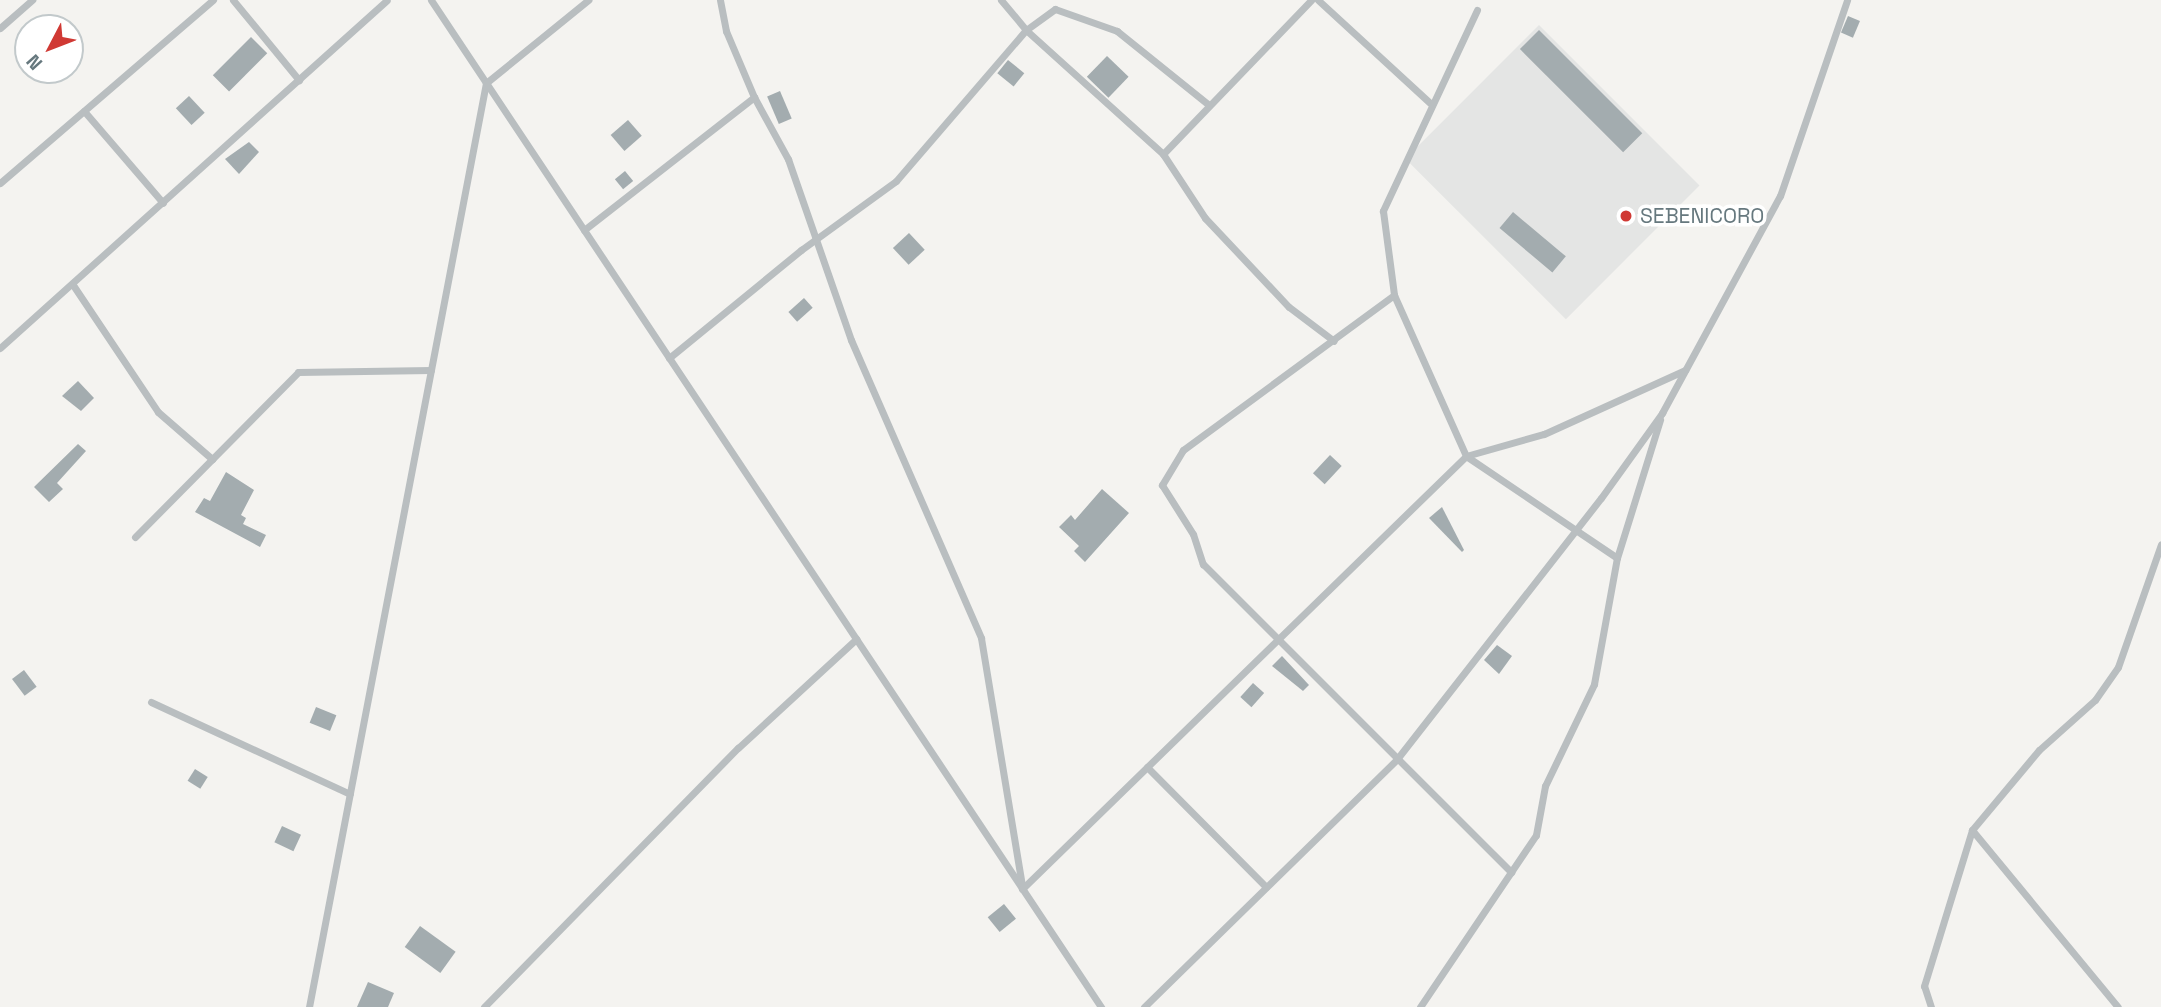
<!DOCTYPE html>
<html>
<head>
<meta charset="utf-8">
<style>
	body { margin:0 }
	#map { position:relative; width:2161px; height:1007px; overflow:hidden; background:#f4f3f0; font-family:"Space Grotesk",sans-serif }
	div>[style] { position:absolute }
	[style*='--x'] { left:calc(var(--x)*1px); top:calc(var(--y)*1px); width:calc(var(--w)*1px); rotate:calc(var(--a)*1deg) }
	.built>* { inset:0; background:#e4e5e4; transform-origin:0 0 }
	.building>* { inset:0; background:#a3acaf; transform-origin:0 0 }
	.street>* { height:7px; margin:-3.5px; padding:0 3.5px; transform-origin:3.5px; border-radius:3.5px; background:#b9bec0 }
	.dots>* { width:19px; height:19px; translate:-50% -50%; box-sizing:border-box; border:4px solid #fff; border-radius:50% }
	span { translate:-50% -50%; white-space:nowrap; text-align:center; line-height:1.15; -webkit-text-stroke:7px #fff; paint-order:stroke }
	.poi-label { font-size:21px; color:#66787e }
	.left { translate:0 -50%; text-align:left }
	.north { position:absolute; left:14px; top:14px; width:70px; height:70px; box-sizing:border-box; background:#fff; border:2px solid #c2c9cb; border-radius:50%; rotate:228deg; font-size:19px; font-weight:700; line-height:28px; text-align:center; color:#66787e }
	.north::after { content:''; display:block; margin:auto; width:24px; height:32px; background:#d03934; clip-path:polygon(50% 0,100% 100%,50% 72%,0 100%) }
</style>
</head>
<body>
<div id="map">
	<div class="built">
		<i style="left:1539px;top:25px;width:227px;height:189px;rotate:45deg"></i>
	</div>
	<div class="building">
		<i style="left:1848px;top:16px;width:13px;height:18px;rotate:23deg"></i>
		<i style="left:1539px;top:30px;width:146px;height:27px;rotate:45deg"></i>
		<i style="left:251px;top:37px;width:23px;height:54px;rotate:45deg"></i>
		<i style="left:1107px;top:56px;width:30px;height:29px;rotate:44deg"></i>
		<i style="left:1008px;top:60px;width:21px;height:17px;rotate:39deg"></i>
		<i style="left:780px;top:91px;width:30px;height:14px;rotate:67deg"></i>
		<i style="left:189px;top:96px;width:23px;height:18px;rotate:47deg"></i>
		<i style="left:628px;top:120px;width:21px;height:23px;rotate:49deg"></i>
		<i style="clip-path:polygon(249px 142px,259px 152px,239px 174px,225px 159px)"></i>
		<i style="left:625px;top:171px;width:13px;height:13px;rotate:51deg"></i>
		<i style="left:1513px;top:212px;width:69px;height:21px;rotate:40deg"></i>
		<i style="left:909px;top:233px;width:23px;height:22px;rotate:47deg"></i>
		<i style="left:804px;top:298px;width:13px;height:21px;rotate:48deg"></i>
		<i style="clip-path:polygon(78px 381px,94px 398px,81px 411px,62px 396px)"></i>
		<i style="clip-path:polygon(78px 444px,86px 451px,57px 483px,63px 489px,49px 502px,34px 487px)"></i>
		<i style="left:1330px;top:455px;width:16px;height:25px;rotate:43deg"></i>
		<i style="clip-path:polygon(226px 472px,254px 490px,241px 515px,246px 518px,243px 524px,266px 535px,260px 547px,195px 512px,204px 498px,210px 501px)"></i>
		<i style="clip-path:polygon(1102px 489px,1129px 513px,1085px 562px,1074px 551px,1079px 546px,1059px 527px,1071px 515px,1075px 520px)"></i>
		<i style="clip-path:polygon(1442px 507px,1464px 550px,1462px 552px,1429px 518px)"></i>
		<i style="clip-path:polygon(1497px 645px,1512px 656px,1499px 674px,1484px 660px)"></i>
		<i style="clip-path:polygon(1282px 656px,1309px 685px,1303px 691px,1272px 666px)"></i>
		<i style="left:24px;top:670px;width:21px;height:15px;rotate:53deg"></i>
		<i style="left:1253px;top:683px;width:15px;height:19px;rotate:42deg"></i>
		<i style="left:316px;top:707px;width:22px;height:17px;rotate:22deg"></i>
		<i style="left:195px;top:769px;width:15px;height:14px;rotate:32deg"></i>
		<i style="left:282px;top:826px;width:21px;height:18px;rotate:25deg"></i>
		<i style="left:1004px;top:904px;width:19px;height:21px;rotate:51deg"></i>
		<i style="left:420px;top:926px;width:44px;height:26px;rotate:36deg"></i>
		<i style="clip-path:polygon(368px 982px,394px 993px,388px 1007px,357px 1007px)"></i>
	</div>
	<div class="street">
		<i style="--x:233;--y:0;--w:104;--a:50.5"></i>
		<i style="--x:431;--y:0;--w:1210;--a:56.36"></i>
		<i style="--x:720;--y:0;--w:32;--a:79"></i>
		<i style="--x:726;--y:31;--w:72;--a:67"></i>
		<i style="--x:754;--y:97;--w:71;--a:61.3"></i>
		<i style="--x:788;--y:159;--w:192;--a:70.8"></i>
		<i style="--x:851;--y:340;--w:325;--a:66.4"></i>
		<i style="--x:981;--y:638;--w:250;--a:80.6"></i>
		<i style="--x:1001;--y:0;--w:39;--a:50"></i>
		<i style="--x:1026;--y:30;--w:185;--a:42.1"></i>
		<i style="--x:1163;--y:154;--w:77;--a:56.7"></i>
		<i style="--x:1205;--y:218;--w:122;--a:46.7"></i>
		<i style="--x:1289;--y:307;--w:56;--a:37.1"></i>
		<i style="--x:1318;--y:0;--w:152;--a:42.6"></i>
		<i style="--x:1477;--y:10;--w:222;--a:115.1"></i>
		<i style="--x:1383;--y:211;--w:85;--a:82.5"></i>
		<i style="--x:1394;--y:295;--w:176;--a:65.9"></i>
		<i style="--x:1466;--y:456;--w:182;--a:34"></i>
		<i style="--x:0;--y:28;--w:43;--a:-41.2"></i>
		<i style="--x:84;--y:111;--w:121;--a:49.3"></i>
		<i style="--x:1163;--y:154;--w:214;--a:-46.1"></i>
		<i style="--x:0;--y:183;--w:281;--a:-40.7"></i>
		<i style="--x:584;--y:230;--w:216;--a:-38"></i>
		<i style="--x:73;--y:285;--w:153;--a:56.2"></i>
		<i style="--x:158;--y:412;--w:72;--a:41"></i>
		<i style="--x:1394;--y:295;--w:262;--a:143.7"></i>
		<i style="--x:1183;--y:450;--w:41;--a:121"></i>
		<i style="--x:1162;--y:485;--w:58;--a:57.7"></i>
		<i style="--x:1193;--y:534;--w:32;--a:72"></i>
		<i style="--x:1203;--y:564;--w:436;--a:45"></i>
		<i style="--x:0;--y:348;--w:520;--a:-41.96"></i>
		<i style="--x:669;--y:358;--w:171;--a:-39.3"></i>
		<i style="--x:801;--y:250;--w:117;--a:-36"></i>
		<i style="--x:896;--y:181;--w:199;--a:-49.3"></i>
		<i style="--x:1026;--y:30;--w:36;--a:-36"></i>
		<i style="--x:1055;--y:9;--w:66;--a:19.5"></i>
		<i style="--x:1117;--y:31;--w:118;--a:38.8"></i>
		<i style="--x:135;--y:537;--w:232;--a:-45.3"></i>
		<i style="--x:298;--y:372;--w:133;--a:-0.9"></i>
		<i style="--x:151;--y:702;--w:219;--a:24.8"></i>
		<i style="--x:1147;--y:767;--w:169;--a:45.2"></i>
		<i style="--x:1972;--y:830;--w:229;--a:50.5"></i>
		<i style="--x:1022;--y:889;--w:620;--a:-44.28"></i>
		<i style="--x:1466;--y:456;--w:81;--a:-15.8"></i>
		<i style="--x:1544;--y:434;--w:155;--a:-24.4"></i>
		<i style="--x:309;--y:1007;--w:941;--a:-79.16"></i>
		<i style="--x:486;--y:83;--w:132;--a:-39.1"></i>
		<i style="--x:484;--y:1007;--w:363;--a:-45.6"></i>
		<i style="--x:738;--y:748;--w:161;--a:-42.7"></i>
		<i style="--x:1144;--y:1007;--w:354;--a:-44.4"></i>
		<i style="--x:1397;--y:759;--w:331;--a:-52"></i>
		<i style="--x:1601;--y:498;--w:105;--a:-54.3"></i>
		<i style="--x:1662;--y:413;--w:247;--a:-61.5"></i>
		<i style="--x:1780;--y:196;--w:207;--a:-71.1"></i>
		<i style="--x:1420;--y:1007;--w:207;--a:-56"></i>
		<i style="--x:1536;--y:835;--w:50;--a:-79.6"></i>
		<i style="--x:1545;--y:786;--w:113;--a:-64.3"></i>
		<i style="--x:1594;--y:684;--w:128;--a:-79.7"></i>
		<i style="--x:1617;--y:558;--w:145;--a:-72.7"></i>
		<i style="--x:1931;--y:1007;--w:22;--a:-108"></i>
		<i style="--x:1924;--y:986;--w:163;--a:-72.9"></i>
		<i style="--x:1972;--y:830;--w:104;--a:-50.1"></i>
		<i style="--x:2039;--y:750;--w:75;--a:-41.8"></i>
		<i style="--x:2095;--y:700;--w:40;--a:-55.1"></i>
		<i style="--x:2118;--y:667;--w:130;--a:-70.7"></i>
	</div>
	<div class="dots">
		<i style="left:1626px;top:216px;background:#d03934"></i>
	</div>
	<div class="poi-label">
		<span class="left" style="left:1640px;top:216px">SEBENICORO</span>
	</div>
	<div class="north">N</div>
</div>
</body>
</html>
